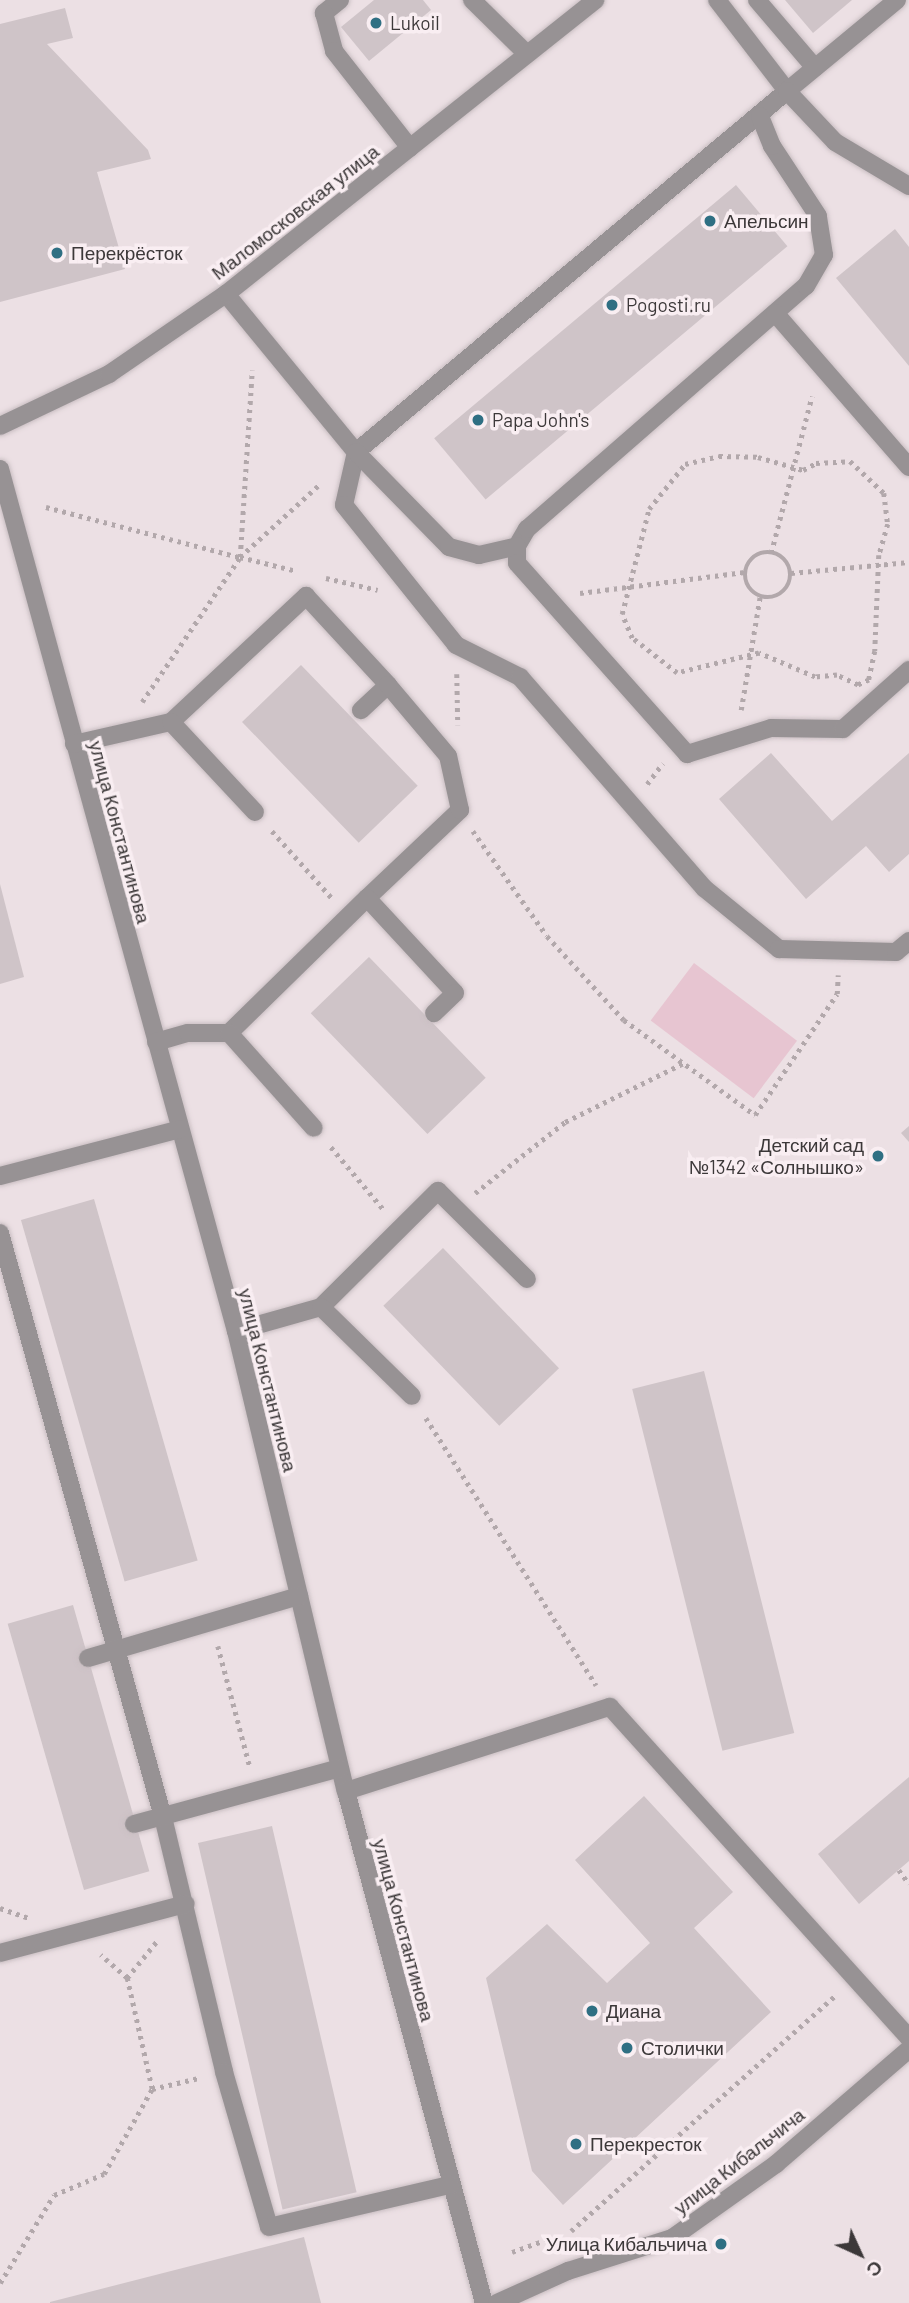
<!DOCTYPE html>
<html>
<head>
<meta charset="utf-8">
<style>
	body { margin:0 }
	#map { position:relative; width:909px; height:2303px; overflow:hidden; background:#ece0e4; font-family:Barlow,sans-serif }
	div>[style] { position:absolute }
	[style*='--x'] { left:calc(var(--x)*1px); top:calc(var(--y)*1px); width:calc(var(--w)*1px); rotate:calc(var(--a)*1deg) }
	.green>* { inset:0; background:#e7c5d1; transform-origin:0 0 }
	.building>* { inset:0; background:#cfc4c8; transform-origin:0 0 }
	.path>* { height:4.5px; margin-top:-2.25px; transform-origin:0; background:repeating-linear-gradient(90deg,#b2a8ab 0 3.5px,transparent 0 8.5px) }
	.path>.ring { margin:-2.25px; padding:0; box-sizing:content-box; background:none; border:4.5px solid #b2a8ab; border-radius:50% }
	.roads { filter:drop-shadow(0 0 2px #c9bec2) drop-shadow(0 0 2px #c9bec2) }
	.minor>* { height:18px; margin:-9px; padding:0 9px; transform-origin:9px; border-radius:9px; background:#979294 }
	.dots>* { width:19px; height:19px; translate:-50% -50%; box-sizing:border-box; border:4px solid #f9eef2; border-radius:50% }
	span { translate:-50% -50%; white-space:nowrap; text-align:center; line-height:1.15; -webkit-text-stroke:7px #f9eef2; paint-order:stroke }
	.poi-label { font-size:19px; color:#3c3839 }
	.left { translate:0 -50%; text-align:left }
	.right { translate:-100% -50%; text-align:right }
	.street-label { font-size:19px; color:#3c3839 }
	.north { position:absolute; left:825px; top:2219px; width:70px; height:70px; -webkit-text-stroke:5px #f9eef2; paint-order:stroke; rotate:135deg; font-size:19px; font-weight:700; line-height:28px; text-align:center; color:#3c3839 }
	.north::after { content:''; display:block; margin:auto; width:24px; height:32px; background:#3c3839; clip-path:polygon(50% 0,100% 100%,50% 72%,0 100%) }
</style>
</head>
<body>
<div id="map">
	<div class="green">
		<i style="left:694px;top:963px;width:129px;height:72px;rotate:37deg"></i>
	</div>
	<div class="building">
		<i style="clip-path:polygon(374px 0,423px 0,431px 10px,369px 61px,341px 27px)"></i>
		<i style="clip-path:polygon(785px 0,852px 0,813px 33px)"></i>
		<i style="clip-path:polygon(65px 8px,73px 38px,47px 44px,148px 150px,151px 159px,97px 172px,125px 269px,0 302px,0 24px)"></i>
		<i style="left:736px;top:185px;width:80px;height:394px;rotate:50deg"></i>
		<i style="clip-path:polygon(895px 229px,909px 247px,909px 366px,836px 278px)"></i>
		<i style="left:301px;top:665px;width:168px;height:82px;rotate:46deg"></i>
		<i style="clip-path:polygon(771px 753px,832px 821px,909px 753px,909px 854px,889px 872px,866px 846px,806px 899px,719px 799px)"></i>
		<i style="clip-path:polygon(0 884px,24px 977px,0 984px)"></i>
		<i style="left:369px;top:957px;width:168px;height:81px;rotate:46deg"></i>
		<i style="clip-path:polygon(909px 1126px,909px 1142px,901px 1133px)"></i>
		<i style="left:94px;top:1199px;width:376px;height:76px;rotate:74deg"></i>
		<i style="left:443px;top:1248px;width:167px;height:83px;rotate:46deg"></i>
		<i style="left:704px;top:1371px;width:373px;height:74px;rotate:76deg"></i>
		<i style="left:73px;top:1605px;width:277px;height:68px;rotate:74deg"></i>
		<i style="clip-path:polygon(909px 1777px,909px 1861px,859px 1904px,818px 1854px)"></i>
		<i style="clip-path:polygon(644px 1796px,733px 1892px,694px 1928px,771px 2012px,563px 2205px,532px 2171px,486px 1978px,547px 1924px,607px 1983px,650px 1943px,575px 1860px)"></i>
		<i style="left:272px;top:1826px;width:376px;height:76px;rotate:77deg"></i>
		<i style="clip-path:polygon(304px 2237px,321px 2303px,50px 2303px,50px 2302px)"></i>
	</div>
	<div class="path">
		<i style="--x:719;--y:456;--w:39;--a:1"></i>
		<i style="--x:758;--y:457;--w:47;--a:16.1"></i>
		<i style="--x:803;--y:470;--w:15;--a:-28"></i>
		<i style="--x:816;--y:463;--w:34;--a:-3"></i>
		<i style="--x:850;--y:461;--w:47;--a:43.3"></i>
		<i style="--x:884;--y:493;--w:31;--a:83"></i>
		<i style="--x:888;--y:524;--w:32;--a:106"></i>
		<i style="--x:879;--y:555;--w:96;--a:92.4"></i>
		<i style="--x:875;--y:651;--w:30;--a:102"></i>
		<i style="--x:869;--y:680;--w:12;--a:156"></i>
		<i style="--x:858;--y:685;--w:23;--a:-155"></i>
		<i style="--x:837;--y:675;--w:22;--a:175"></i>
		<i style="--x:815;--y:677;--w:61;--a:-156.8"></i>
		<i style="--x:759;--y:653;--w:84;--a:166.3"></i>
		<i style="--x:677;--y:673;--w:57;--a:-142.1"></i>
		<i style="--x:632;--y:638;--w:26;--a:-113"></i>
		<i style="--x:622;--y:614;--w:108;--a:-75.6"></i>
		<i style="--x:649;--y:509;--w:58;--a:-51.3"></i>
		<i style="--x:685;--y:464;--w:35;--a:-13"></i>
		<i style="--x:46;--y:507;--w:200;--a:14.5"></i>
		<i style="--x:240;--y:557;--w:110;--a:-42.4"></i>
		<i class="ring" style="left:745px;top:552px;width:41.5px;height:41.5px"></i>
		<i style="--x:771;--y:553;--w:162;--a:-75.4"></i>
		<i style="--x:240;--y:557;--w:59;--a:13.8"></i>
		<i style="--x:791;--y:573;--w:119;--a:-5.3"></i>
		<i style="--x:326;--y:578;--w:53;--a:13"></i>
		<i style="--x:580;--y:593;--w:166;--a:-7.3"></i>
		<i style="--x:457;--y:674;--w:51;--a:88.9"></i>
		<i style="--x:142;--y:702;--w:175;--a:-55.9"></i>
		<i style="--x:240;--y:557;--w:187;--a:-86.3"></i>
		<i style="--x:741;--y:710;--w:115;--a:-80.5"></i>
		<i style="--x:647;--y:784;--w:26;--a:-53"></i>
		<i style="--x:272;--y:831;--w:89;--a:48.2"></i>
		<i style="--x:473;--y:831;--w:128;--a:54.8"></i>
		<i style="--x:547;--y:936;--w:114;--a:47.5"></i>
		<i style="--x:624;--y:1020;--w:162;--a:35.9"></i>
		<i style="--x:755;--y:1115;--w:146;--a:-55.9"></i>
		<i style="--x:837;--y:994;--w:19;--a:-87"></i>
		<i style="--x:331;--y:1147;--w:82;--a:49.9"></i>
		<i style="--x:475;--y:1193;--w:115;--a:-38.3"></i>
		<i style="--x:565;--y:1122;--w:133;--a:-26.4"></i>
		<i style="--x:426;--y:1418;--w:317;--a:57.5"></i>
		<i style="--x:218;--y:1646;--w:125;--a:75.2"></i>
		<i style="--x:899;--y:1870;--w:17;--a:54"></i>
		<i style="--x:0;--y:1908;--w:31;--a:19"></i>
		<i style="--x:127;--y:1978;--w:48;--a:-51"></i>
		<i style="--x:152;--y:2089;--w:48;--a:-13.2"></i>
		<i style="--x:571;--y:2231;--w:356;--a:-41.7"></i>
		<i style="--x:512;--y:2252;--w:41;--a:-19.7"></i>
		<i style="--x:0;--y:2283;--w:103;--a:-58.5"></i>
		<i style="--x:54;--y:2195;--w:54;--a:-22.8"></i>
		<i style="--x:104;--y:2174;--w:98;--a:-60.5"></i>
		<i style="--x:152;--y:2089;--w:114;--a:-102.7"></i>
		<i style="--x:127;--y:1978;--w:35;--a:-139"></i>
	</div>
	<div class="roads">
		<div class="minor">
			<i style="--x:340;--y:0;--w:21;--a:141"></i>
			<i style="--x:324;--y:13;--w:39;--a:75"></i>
			<i style="--x:334;--y:51;--w:123;--a:51.9"></i>
			<i style="--x:472;--y:0;--w:77;--a:44.5"></i>
			<i style="--x:717;--y:0;--w:115;--a:52.4"></i>
			<i style="--x:787;--y:91;--w:562;--a:140.05"></i>
			<i style="--x:356;--y:452;--w:54;--a:102.8"></i>
			<i style="--x:344;--y:505;--w:179;--a:51.3"></i>
			<i style="--x:456;--y:645;--w:72;--a:26.6"></i>
			<i style="--x:520;--y:677;--w:280;--a:48.9"></i>
			<i style="--x:704;--y:888;--w:97;--a:39.1"></i>
			<i style="--x:779;--y:949;--w:117;--a:1.5"></i>
			<i style="--x:896;--y:952;--w:17;--a:-40"></i>
			<i style="--x:757;--y:0;--w:89;--a:49.5"></i>
			<i style="--x:897;--y:0;--w:143;--a:140.4"></i>
			<i style="--x:787;--y:91;--w:70;--a:46.7"></i>
			<i style="--x:835;--y:142;--w:86;--a:30.7"></i>
			<i style="--x:226;--y:294;--w:205;--a:50.6"></i>
			<i style="--x:356;--y:452;--w:133;--a:45.6"></i>
			<i style="--x:449;--y:547;--w:31;--a:15"></i>
			<i style="--x:479;--y:555;--w:39;--a:-13"></i>
			<i style="--x:517;--y:546;--w:20;--a:-60"></i>
			<i style="--x:527;--y:529;--w:370;--a:-41.1"></i>
			<i style="--x:806;--y:286;--w:36;--a:-60"></i>
			<i style="--x:824;--y:255;--w:39;--a:-99"></i>
			<i style="--x:818;--y:216;--w:84;--a:-123.3"></i>
			<i style="--x:772;--y:146;--w:32;--a:-112"></i>
			<i style="--x:775;--y:313;--w:204;--a:49"></i>
			<i style="--x:0;--y:426;--w:121;--a:-25.5"></i>
			<i style="--x:109;--y:374;--w:142;--a:-34.4"></i>
			<i style="--x:226;--y:294;--w:472;--a:-38.5"></i>
			<i style="--x:0;--y:469;--w:894;--a:74.69"></i>
			<i style="--x:236;--y:1331;--w:473;--a:76.6"></i>
			<i style="--x:346;--y:1791;--w:530;--a:74.92"></i>
			<i style="--x:517;--y:546;--w:17;--a:90"></i>
			<i style="--x:517;--y:563;--w:256;--a:48.3"></i>
			<i style="--x:687;--y:754;--w:88;--a:-17.2"></i>
			<i style="--x:771;--y:728;--w:72;--a:0.8"></i>
			<i style="--x:843;--y:729;--w:89;--a:-41.8"></i>
			<i style="--x:171;--y:722;--w:185;--a:-43"></i>
			<i style="--x:306;--y:596;--w:121;--a:47.3"></i>
			<i style="--x:388;--y:685;--w:37;--a:137"></i>
			<i style="--x:74;--y:744;--w:99;--a:-12.8"></i>
			<i style="--x:171;--y:722;--w:123;--a:47"></i>
			<i style="--x:367;--y:898;--w:128;--a:-43.4"></i>
			<i style="--x:460;--y:810;--w:55;--a:-102.5"></i>
			<i style="--x:448;--y:756;--w:93;--a:-130.2"></i>
			<i style="--x:229;--y:1033;--w:193;--a:-44.4"></i>
			<i style="--x:367;--y:898;--w:129;--a:47.2"></i>
			<i style="--x:455;--y:993;--w:29;--a:136"></i>
			<i style="--x:156;--y:1042;--w:33;--a:-16"></i>
			<i style="--x:188;--y:1033;--w:41;--a:0"></i>
			<i style="--x:229;--y:1033;--w:127;--a:48.2"></i>
			<i style="--x:0;--y:1176;--w:186;--a:-14.6"></i>
			<i style="--x:0;--y:1233;--w:606;--a:74.41"></i>
			<i style="--x:163;--y:1817;--w:262;--a:76.5"></i>
			<i style="--x:224;--y:2072;--w:161;--a:73.8"></i>
			<i style="--x:269;--y:2227;--w:186;--a:-13.1"></i>
			<i style="--x:321;--y:1307;--w:165;--a:-44.8"></i>
			<i style="--x:438;--y:1191;--w:125;--a:44.7"></i>
			<i style="--x:236;--y:1331;--w:88;--a:-15.8"></i>
			<i style="--x:321;--y:1307;--w:127;--a:44.4"></i>
			<i style="--x:88;--y:1658;--w:220;--a:-16.4"></i>
			<i style="--x:346;--y:1791;--w:277;--a:-17.7"></i>
			<i style="--x:610;--y:1707;--w:446;--a:47.9"></i>
			<i style="--x:134;--y:1824;--w:213;--a:-15.2"></i>
			<i style="--x:0;--y:1953;--w:192;--a:-14.8"></i>
			<i style="--x:497;--y:2303;--w:78;--a:-24.3"></i>
			<i style="--x:568;--y:2271;--w:109;--a:-17.6"></i>
			<i style="--x:672;--y:2238;--w:128;--a:-35.4"></i>
			<i style="--x:776;--y:2164;--w:176;--a:-40.8"></i>
		</div>
	</div>
	<div class="dots">
		<i style="left:376px;top:23px;background:#2f6f83"></i>
		<i style="left:710px;top:221px;background:#2f6f83"></i>
		<i style="left:57px;top:253px;background:#2f6f83"></i>
		<i style="left:612px;top:305px;background:#2f6f83"></i>
		<i style="left:478px;top:420px;background:#2f6f83"></i>
		<i style="left:878px;top:1156px;background:#2f6f83"></i>
		<i style="left:592px;top:2011px;background:#2f6f83"></i>
		<i style="left:627px;top:2048px;background:#2f6f83"></i>
		<i style="left:576px;top:2144px;background:#2f6f83"></i>
		<i style="left:721px;top:2244px;background:#2f6f83"></i>
	</div>
	<div class="poi-label">
		<span class="left" style="left:390px;top:23px">Lukoil</span>
		<span class="left" style="left:724px;top:221px">Апельсин</span>
		<span class="left" style="left:71px;top:253px">Перекрёсток</span>
		<span class="left" style="left:626px;top:305px">Pogosti.ru</span>
		<span class="left" style="left:492px;top:420px">Papa John's</span>
		<span class="right" style="left:864px;top:1156px">Детский сад<br>№1342 «Солнышко»</span>
		<span class="left" style="left:606px;top:2011px">Диана</span>
		<span class="left" style="left:641px;top:2048px">Столички</span>
		<span class="left" style="left:590px;top:2144px">Перекресток</span>
		<span class="right" style="left:707px;top:2244px">Улица Кибальчича</span>
	</div>
	<div class="street-label">
		<span style="left:295px;top:212px;rotate:-38deg">Маломосковская улица</span>
		<span style="left:120px;top:832px;rotate:75deg">улица Константинова</span>
		<span style="left:268px;top:1380px;rotate:76deg">улица Константинова</span>
		<span style="left:404px;top:1930px;rotate:75deg">улица Константинова</span>
		<span style="left:739px;top:2161px;rotate:-38deg">улица Кибальчича</span>
	</div>
	<div class="north">С</div>
</div>
</body>
</html>
